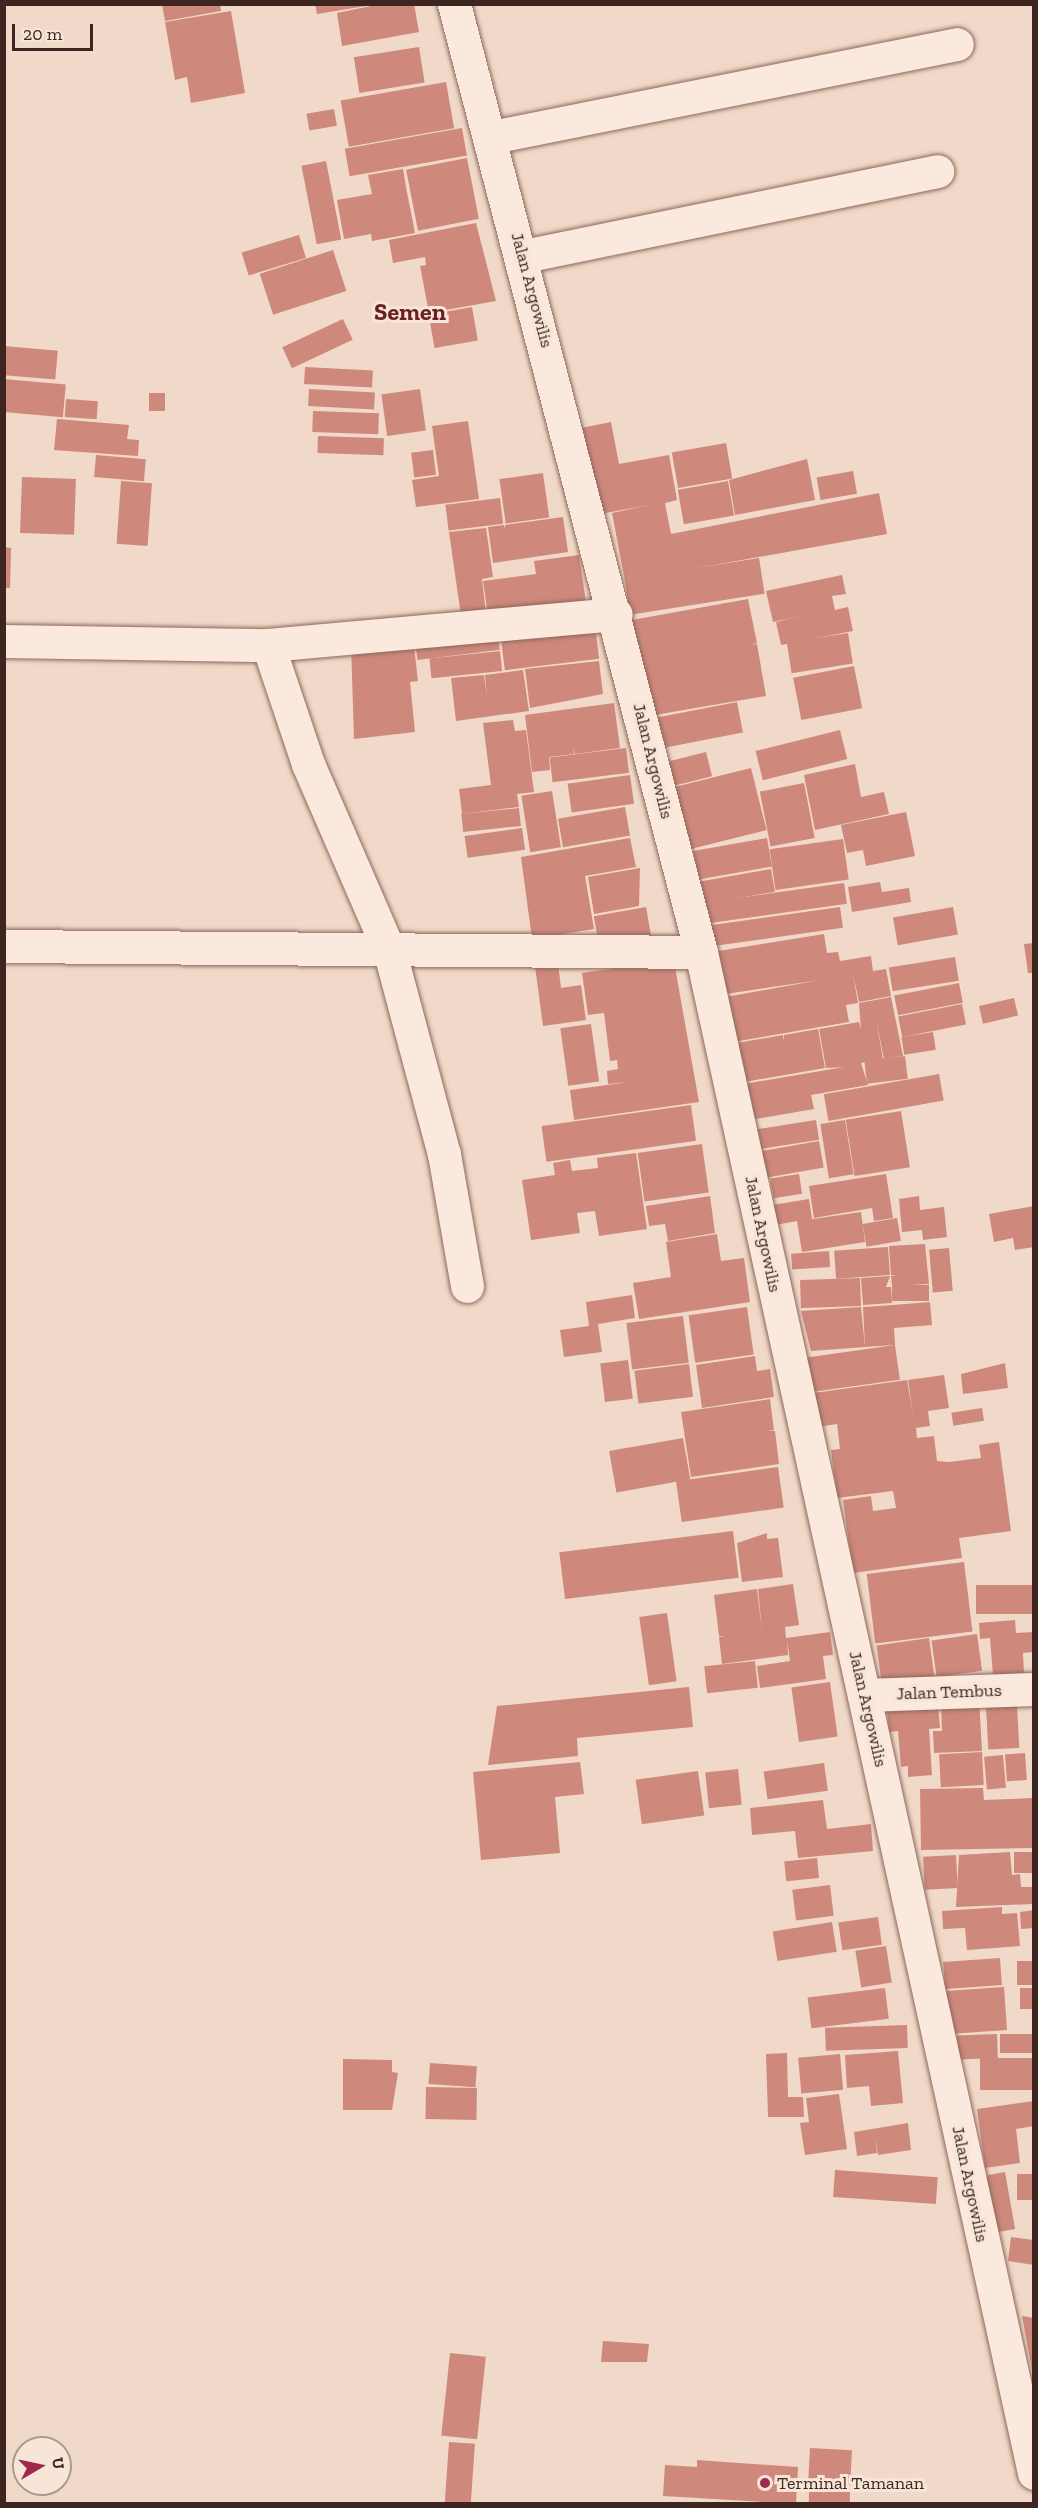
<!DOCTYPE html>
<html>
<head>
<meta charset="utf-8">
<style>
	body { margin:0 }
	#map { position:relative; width:1038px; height:2508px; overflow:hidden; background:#f0d9c8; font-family:"Zilla Slab",serif }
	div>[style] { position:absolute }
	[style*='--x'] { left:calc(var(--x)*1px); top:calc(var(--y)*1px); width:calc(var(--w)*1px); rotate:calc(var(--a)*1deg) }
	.building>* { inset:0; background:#cf887c; transform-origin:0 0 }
	.roads { filter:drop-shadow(0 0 2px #8d685c) drop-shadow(0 0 2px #8d685c) }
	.minor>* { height:33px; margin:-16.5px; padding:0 16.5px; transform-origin:16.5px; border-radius:16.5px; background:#fae9dc }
	.dots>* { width:16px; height:16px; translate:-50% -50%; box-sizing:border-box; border:3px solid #f7e5d8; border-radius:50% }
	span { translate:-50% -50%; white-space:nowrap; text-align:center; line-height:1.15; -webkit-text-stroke:6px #f7e5d8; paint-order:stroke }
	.street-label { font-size:18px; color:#3d2620 }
	.poi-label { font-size:18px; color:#3d2620 }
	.left { translate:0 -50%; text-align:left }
	.district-label { font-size:24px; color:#6b1e23; font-weight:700 }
	.frame { position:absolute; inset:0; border:6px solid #3d2620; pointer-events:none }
	.north { position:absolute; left:12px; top:2436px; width:60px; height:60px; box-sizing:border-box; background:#f7e5d8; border:2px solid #ad998e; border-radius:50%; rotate:81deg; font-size:16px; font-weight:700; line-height:24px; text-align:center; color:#3d2620 }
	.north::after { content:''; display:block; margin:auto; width:21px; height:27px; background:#9e294a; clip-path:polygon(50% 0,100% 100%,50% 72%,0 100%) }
	.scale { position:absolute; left:12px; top:24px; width:81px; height:27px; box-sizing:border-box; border:3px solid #3d2620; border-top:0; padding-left:8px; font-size:18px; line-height:21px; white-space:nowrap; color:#3d2620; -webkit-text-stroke:4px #f7e5d8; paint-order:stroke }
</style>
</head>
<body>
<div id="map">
	<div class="building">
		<i style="clip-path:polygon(162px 4px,220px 4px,221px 11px,165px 21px)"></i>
		<i style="clip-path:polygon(315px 4px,366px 4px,366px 6px,317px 14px)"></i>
		<i style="clip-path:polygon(381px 4px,414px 4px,419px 32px,342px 46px,337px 13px)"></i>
		<i style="clip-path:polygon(231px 11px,245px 93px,191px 103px,187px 77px,175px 80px,165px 22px)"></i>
		<i style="left:419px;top:47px;width:36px;height:66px;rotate:81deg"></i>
		<i style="left:446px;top:82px;width:47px;height:107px;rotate:80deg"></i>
		<i style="left:334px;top:109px;width:17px;height:28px;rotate:80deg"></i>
		<i style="left:462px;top:128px;width:28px;height:119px;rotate:80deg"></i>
		<i style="left:467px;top:158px;width:62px;height:62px;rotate:79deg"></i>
		<i style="left:326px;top:161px;width:80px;height:25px;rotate:79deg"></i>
		<i style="clip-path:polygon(403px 169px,406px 187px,400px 188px,406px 187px,415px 233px,372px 241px,371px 234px,344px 239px,337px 200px,372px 194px,368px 175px)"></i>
		<i style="clip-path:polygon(476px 223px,496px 301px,429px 313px,420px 266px,426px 265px,425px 257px,393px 263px,389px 240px)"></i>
		<i style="left:299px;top:235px;width:24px;height:60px;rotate:73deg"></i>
		<i style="left:333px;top:250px;width:43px;height:77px;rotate:72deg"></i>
		<i style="left:472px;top:307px;width:34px;height:44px;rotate:80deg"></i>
		<i style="left:343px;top:319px;width:23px;height:67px;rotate:65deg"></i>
		<i style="left:4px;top:346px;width:54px;height:29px;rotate:5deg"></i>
		<i style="left:305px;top:367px;width:68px;height:17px;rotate:3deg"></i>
		<i style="left:4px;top:379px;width:62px;height:33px;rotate:5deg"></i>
		<i style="left:309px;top:389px;width:66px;height:17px;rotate:3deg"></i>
		<i style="left:420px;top:389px;width:42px;height:39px;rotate:82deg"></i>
		<i style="left:149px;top:393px;width:16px;height:18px"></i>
		<i style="left:66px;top:399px;width:32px;height:18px;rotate:4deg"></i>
		<i style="left:313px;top:411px;width:66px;height:21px;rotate:2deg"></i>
		<i style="clip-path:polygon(57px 419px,129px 425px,127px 439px,139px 440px,138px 456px,54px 450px)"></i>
		<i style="clip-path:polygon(468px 421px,479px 499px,416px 507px,412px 480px,439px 476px,432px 426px)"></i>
		<i style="clip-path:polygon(611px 422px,619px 464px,669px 455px,677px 500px,665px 503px,671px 534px,879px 493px,887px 534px,625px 581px,612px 513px,649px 505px,595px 515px,581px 428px)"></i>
		<i style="left:318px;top:436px;width:66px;height:17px;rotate:2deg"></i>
		<i style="left:726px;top:443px;width:36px;height:55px;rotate:80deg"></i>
		<i style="left:433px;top:450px;width:25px;height:22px;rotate:83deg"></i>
		<i style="left:96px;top:455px;width:50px;height:22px;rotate:5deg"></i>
		<i style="clip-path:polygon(807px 459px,815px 500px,735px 515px,729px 480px)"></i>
		<i style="left:853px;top:471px;width:23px;height:37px;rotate:80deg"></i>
		<i style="left:543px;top:473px;width:45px;height:44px;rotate:82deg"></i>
		<i style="left:22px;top:477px;width:54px;height:56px;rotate:2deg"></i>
		<i style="left:121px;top:481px;width:31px;height:63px;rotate:4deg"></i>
		<i style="left:728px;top:481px;width:35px;height:51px;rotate:80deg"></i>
		<i style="left:500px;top:498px;width:26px;height:55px;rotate:83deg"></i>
		<i style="clip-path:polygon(563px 517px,568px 552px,493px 563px,488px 527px,504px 525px,505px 530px,505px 525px)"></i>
		<i style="clip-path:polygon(486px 528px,493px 577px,482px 579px,486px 613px,461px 616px,449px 532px)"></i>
		<i style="clip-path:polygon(4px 547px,11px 548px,10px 588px,4px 588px)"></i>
		<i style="clip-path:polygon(579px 555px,587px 609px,489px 622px,483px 581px,536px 574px,534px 561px)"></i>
		<i style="left:759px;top:558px;width:36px;height:136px;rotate:81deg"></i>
		<i style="clip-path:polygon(842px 575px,846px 594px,832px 596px,835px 610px,848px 607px,853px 631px,781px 645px,776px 622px,799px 616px,773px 622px,766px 591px)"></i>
		<i style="clip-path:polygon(748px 599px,757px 643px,751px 645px,757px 644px,766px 696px,649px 716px,632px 620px)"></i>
		<i style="left:594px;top:617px;width:42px;height:95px;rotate:83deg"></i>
		<i style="left:497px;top:627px;width:23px;height:83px;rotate:83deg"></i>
		<i style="left:848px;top:633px;width:31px;height:62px;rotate:81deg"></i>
		<i style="clip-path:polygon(413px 637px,418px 681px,410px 682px,415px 732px,354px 739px,351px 644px)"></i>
		<i style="left:500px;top:651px;width:20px;height:71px;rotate:84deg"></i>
		<i style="clip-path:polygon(599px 661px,603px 694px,530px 708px,525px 669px)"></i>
		<i style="left:854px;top:666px;width:43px;height:62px;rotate:79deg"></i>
		<i style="clip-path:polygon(523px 670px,529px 711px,456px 721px,451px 678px,484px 675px,487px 697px,485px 675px)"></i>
		<i style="left:737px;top:702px;width:31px;height:88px;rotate:79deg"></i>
		<i style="clip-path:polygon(614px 703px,620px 748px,575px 754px,573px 748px,574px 754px,549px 757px,550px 770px,532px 772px,525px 715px)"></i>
		<i style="clip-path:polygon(513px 720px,515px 731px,526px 730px,534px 792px,517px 794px,519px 807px,462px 814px,459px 789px,491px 785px,483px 723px)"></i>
		<i style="left:840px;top:730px;width:30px;height:87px;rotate:76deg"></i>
		<i style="left:626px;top:748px;width:25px;height:77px;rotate:83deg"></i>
		<i style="left:706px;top:752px;width:25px;height:44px;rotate:76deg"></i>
		<i style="clip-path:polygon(855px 764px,861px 797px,884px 792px,889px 814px,815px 830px,804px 775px)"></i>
		<i style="left:751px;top:768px;width:64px;height:84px;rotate:76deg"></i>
		<i style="left:630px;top:775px;width:29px;height:63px;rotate:82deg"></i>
		<i style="left:804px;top:783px;width:56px;height:45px;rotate:79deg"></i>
		<i style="left:552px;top:791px;width:57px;height:31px;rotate:81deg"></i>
		<i style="left:625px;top:807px;width:29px;height:68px;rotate:80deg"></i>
		<i style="left:519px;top:808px;width:18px;height:58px;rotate:84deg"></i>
		<i style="clip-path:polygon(906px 812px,915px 856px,866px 866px,863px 850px,847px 853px,841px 825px)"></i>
		<i style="left:522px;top:828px;width:22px;height:58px;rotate:82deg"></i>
		<i style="clip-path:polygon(630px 838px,636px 867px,585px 876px,594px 929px,532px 939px,521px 857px)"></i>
		<i style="left:767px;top:838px;width:29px;height:75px;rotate:80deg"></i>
		<i style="left:843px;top:839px;width:41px;height:74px;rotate:82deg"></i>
		<i style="clip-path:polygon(640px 868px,639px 906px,594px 914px,588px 877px)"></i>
		<i style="left:771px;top:869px;width:23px;height:75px;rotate:80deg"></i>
		<i style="clip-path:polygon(880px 882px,882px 892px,909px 888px,911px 902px,852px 912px,848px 887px)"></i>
		<i style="left:844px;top:883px;width:21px;height:145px;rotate:82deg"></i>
		<i style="left:646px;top:907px;width:29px;height:53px;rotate:80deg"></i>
		<i style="left:840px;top:907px;width:21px;height:138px;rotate:82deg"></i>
		<i style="left:953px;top:907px;width:28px;height:61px;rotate:80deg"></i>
		<i style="clip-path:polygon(824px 934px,827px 953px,838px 952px,840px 961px,871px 956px,873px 971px,886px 969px,891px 996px,859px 1002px,853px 974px,858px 1003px,846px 1005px,849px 1022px,727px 1043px,720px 998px,820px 980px,719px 995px,712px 952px)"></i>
		<i style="clip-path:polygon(1034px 943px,1034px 973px,1028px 973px,1024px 944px)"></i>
		<i style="left:955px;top:957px;width:24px;height:67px;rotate:81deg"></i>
		<i style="clip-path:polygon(558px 963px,561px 988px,581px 985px,586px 1020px,543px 1026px,535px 966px)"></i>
		<i style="clip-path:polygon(652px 963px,653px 970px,675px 967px,699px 1102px,574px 1120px,570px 1090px,629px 1082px,608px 1084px,607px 1071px,618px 1069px,617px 1060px,610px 1061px,604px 1013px,588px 1015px,582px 973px)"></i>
		<i style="left:959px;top:983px;width:20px;height:66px;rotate:79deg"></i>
		<i style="clip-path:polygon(891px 997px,903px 1056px,884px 1059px,876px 1019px,883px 1059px,861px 1063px,868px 1085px,811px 1095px,814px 1109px,750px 1120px,744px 1084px,844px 1067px,826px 1068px,819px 1029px,859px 1022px,861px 1029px,859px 1003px)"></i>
		<i style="left:1014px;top:998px;width:18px;height:36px;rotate:77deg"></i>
		<i style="left:962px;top:1004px;width:21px;height:65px;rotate:79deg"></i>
		<i style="left:591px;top:1024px;width:58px;height:31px;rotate:82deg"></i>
		<i style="clip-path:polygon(818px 1029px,825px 1068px,744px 1082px,737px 1043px,783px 1035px,784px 1042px,784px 1035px)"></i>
		<i style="left:933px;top:1032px;width:18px;height:32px;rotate:81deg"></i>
		<i style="left:905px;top:1056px;width:23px;height:41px;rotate:83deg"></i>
		<i style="left:939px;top:1074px;width:27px;height:117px;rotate:80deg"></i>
		<i style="left:691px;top:1105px;width:36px;height:151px;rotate:82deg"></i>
		<i style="left:901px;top:1111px;width:57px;height:56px;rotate:81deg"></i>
		<i style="left:816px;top:1120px;width:20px;height:61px;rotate:81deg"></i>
		<i style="left:845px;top:1120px;width:55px;height:25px;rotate:81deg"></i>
		<i style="left:819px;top:1141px;width:27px;height:60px;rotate:80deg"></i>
		<i style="left:702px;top:1144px;width:49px;height:65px;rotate:82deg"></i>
		<i style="clip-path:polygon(636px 1153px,647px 1229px,599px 1236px,595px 1211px,577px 1213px,580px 1233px,531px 1240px,522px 1180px,555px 1175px,553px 1163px,570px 1160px,572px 1171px,598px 1168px,597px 1158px)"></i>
		<i style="left:799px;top:1174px;width:20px;height:29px;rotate:81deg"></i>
		<i style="clip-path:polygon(886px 1174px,893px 1218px,874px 1221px,872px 1208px,814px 1218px,809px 1186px)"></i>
		<i style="clip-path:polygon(710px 1196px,715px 1233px,668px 1241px,665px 1224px,649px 1226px,646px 1206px)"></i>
		<i style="clip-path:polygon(919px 1196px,920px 1210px,944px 1207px,947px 1237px,923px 1240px,922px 1230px,902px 1232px,899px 1199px)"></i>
		<i style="clip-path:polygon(809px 1199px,812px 1219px,806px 1220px,861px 1212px,865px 1242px,802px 1252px,797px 1221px,775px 1225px,772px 1205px)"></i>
		<i style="clip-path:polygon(1034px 1206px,1034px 1247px,1015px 1250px,1013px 1238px,994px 1242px,989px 1214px)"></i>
		<i style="left:897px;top:1218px;width:23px;height:35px;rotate:80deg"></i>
		<i style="clip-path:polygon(717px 1234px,721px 1261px,744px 1258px,750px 1302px,639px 1319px,633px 1283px,671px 1277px,666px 1242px)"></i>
		<i style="clip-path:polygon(925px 1244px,929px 1284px,892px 1286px,891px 1276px,897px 1275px,891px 1275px,889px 1246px)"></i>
		<i style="left:888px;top:1247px;width:28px;height:54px;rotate:86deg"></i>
		<i style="left:949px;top:1248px;width:43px;height:20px;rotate:85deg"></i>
		<i style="left:829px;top:1251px;width:16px;height:38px;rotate:86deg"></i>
		<i style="clip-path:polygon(890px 1276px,886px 1287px,891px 1287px,892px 1303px,863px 1305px,861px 1278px)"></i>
		<i style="left:860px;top:1278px;width:28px;height:60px;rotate:88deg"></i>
		<i style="left:929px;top:1285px;width:16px;height:37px;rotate:90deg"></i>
		<i style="clip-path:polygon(632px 1295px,635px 1318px,598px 1324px,602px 1352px,564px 1357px,560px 1330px,589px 1326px,586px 1302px)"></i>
		<i style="clip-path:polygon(930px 1302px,932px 1325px,894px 1328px,895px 1345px,865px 1347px,863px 1307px,893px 1305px,893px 1309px,893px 1305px)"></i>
		<i style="left:747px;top:1307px;width:48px;height:59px;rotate:82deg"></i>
		<i style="clip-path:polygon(861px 1307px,865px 1347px,811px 1351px,801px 1311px)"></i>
		<i style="left:683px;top:1316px;width:47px;height:57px;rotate:83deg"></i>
		<i style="left:895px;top:1345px;width:35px;height:89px;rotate:82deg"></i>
		<i style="clip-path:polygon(755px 1356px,757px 1371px,770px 1369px,774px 1397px,702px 1408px,696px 1365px)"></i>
		<i style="left:628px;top:1360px;width:39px;height:28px;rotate:83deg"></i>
		<i style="clip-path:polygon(1005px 1363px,1008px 1388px,963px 1394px,961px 1374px)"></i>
		<i style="left:689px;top:1364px;width:33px;height:55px;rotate:83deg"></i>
		<i style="clip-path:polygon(944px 1375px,949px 1408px,928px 1411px,930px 1426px,916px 1428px,917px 1438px,934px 1436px,937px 1461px,949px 1462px,981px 1458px,979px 1445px,999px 1442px,1011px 1531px,959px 1538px,962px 1558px,853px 1573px,843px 1500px,871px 1496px,873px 1511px,896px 1508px,893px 1491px,837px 1498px,831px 1450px,840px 1449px,837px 1424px,818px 1427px,813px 1393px,907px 1380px,913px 1414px,908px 1380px)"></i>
		<i style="clip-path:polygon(770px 1399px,774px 1430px,768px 1431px,775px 1431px,779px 1464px,691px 1477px,681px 1412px)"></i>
		<i style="left:982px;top:1408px;width:13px;height:31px;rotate:81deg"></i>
		<i style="left:683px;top:1438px;width:42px;height:75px;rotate:80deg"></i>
		<i style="left:778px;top:1467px;width:41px;height:103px;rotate:82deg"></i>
		<i style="left:733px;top:1531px;width:47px;height:175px;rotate:83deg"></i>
		<i style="clip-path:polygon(767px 1533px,767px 1539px,778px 1538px,783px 1577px,742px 1582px,737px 1543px)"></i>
		<i style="left:964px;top:1562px;width:70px;height:98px;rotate:83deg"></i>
		<i style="clip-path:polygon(793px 1584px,799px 1625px,785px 1627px,786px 1638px,830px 1632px,833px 1655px,823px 1656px,826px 1679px,760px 1688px,757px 1666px,790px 1661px,787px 1640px,788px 1655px,722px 1664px,719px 1637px,725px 1636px,719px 1636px,714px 1595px,757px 1589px,762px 1631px,758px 1589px)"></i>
		<i style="left:1034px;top:1585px;width:29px;height:58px;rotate:90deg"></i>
		<i style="left:667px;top:1613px;width:69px;height:28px;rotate:82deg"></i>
		<i style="clip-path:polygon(1015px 1620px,1016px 1633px,1034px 1632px,1034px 1652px,1023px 1653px,1024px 1673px,993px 1675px,990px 1638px,980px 1639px,979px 1623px)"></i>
		<i style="left:977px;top:1634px;width:37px;height:46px;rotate:82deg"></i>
		<i style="left:929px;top:1638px;width:43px;height:53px;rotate:82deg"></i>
		<i style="left:755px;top:1661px;width:27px;height:51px;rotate:84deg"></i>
		<i style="left:830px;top:1682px;width:55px;height:39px;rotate:82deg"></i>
		<i style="clip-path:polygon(689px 1687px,693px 1727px,577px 1738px,578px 1756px,488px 1765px,497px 1706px)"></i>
		<i style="clip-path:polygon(937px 1693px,940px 1728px,929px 1729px,932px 1775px,908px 1777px,908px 1766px,901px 1767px,898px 1731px,889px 1732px,886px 1697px)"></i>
		<i style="clip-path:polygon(979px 1698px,982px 1751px,934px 1753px,933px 1731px,942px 1731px,941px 1700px)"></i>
		<i style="left:1017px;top:1705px;width:43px;height:31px;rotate:87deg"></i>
		<i style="left:982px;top:1752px;width:33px;height:43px;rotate:87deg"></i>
		<i style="left:1025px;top:1753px;width:27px;height:20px;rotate:86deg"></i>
		<i style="left:1003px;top:1755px;width:33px;height:19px;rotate:85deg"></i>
		<i style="clip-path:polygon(580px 1762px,584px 1794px,555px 1797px,560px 1853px,481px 1860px,473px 1772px)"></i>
		<i style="left:824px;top:1763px;width:28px;height:61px;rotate:82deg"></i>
		<i style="left:738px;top:1769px;width:36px;height:33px;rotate:84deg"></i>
		<i style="left:698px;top:1771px;width:45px;height:63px;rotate:82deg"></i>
		<i style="clip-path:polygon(983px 1788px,984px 1800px,1034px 1798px,1034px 1848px,921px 1850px,920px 1789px)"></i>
		<i style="clip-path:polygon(823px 1800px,827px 1829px,871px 1824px,873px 1851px,798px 1858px,795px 1831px,752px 1835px,750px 1808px)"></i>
		<i style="clip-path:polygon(1010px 1852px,1012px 1875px,1020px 1874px,1021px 1887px,1034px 1887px,1034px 1904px,956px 1907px,959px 1855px)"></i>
		<i style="left:1014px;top:1852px;width:20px;height:21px"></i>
		<i style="left:956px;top:1855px;width:33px;height:33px;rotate:87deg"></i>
		<i style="left:817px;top:1858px;width:20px;height:33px;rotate:84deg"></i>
		<i style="left:830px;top:1885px;width:31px;height:38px;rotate:83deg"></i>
		<i style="clip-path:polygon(1002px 1907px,1002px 1914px,1017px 1913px,1020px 1946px,967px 1950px,965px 1928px,943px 1929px,942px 1911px)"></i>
		<i style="clip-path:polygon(1034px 1910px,1034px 1928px,1021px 1929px,1020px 1912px)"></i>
		<i style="left:878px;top:1917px;width:28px;height:40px;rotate:82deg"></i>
		<i style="left:832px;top:1922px;width:30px;height:60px;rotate:81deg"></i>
		<i style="left:886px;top:1946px;width:37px;height:31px;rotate:81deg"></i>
		<i style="left:1000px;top:1958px;width:27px;height:57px;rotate:86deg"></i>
		<i style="left:1034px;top:1961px;width:24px;height:17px;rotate:90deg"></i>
		<i style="left:1004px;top:1987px;width:43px;height:58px;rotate:86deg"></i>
		<i style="left:885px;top:1988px;width:31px;height:78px;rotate:83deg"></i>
		<i style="left:1034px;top:1988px;width:21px;height:14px;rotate:90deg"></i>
		<i style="left:907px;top:2025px;width:23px;height:82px;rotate:88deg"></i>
		<i style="left:997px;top:2034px;width:24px;height:40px;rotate:88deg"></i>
		<i style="left:1034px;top:2034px;width:19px;height:34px;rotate:90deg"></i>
		<i style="clip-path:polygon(898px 2051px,903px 2103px,871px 2106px,869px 2086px,847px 2088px,845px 2055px)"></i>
		<i style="clip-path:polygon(787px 2053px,788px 2097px,803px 2097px,804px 2117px,768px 2117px,766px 2054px)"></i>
		<i style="left:840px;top:2054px;width:36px;height:42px;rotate:85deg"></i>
		<i style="left:1034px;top:2058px;width:32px;height:54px;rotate:90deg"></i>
		<i style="clip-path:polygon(343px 2059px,392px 2060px,392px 2072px,398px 2073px,392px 2110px,343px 2110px)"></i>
		<i style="left:430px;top:2063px;width:47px;height:21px;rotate:4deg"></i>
		<i style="left:426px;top:2087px;width:51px;height:32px;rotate:1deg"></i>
		<i style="clip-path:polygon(839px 2094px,847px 2149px,805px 2155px,800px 2123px,809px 2122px,806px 2098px)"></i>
		<i style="clip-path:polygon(1034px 2101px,1034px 2126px,1016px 2129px,1020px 2163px,985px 2168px,977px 2109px)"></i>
		<i style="clip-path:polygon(908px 2123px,911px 2150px,878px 2155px,875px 2137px,877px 2153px,857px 2156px,854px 2132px)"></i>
		<i style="left:835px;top:2170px;width:103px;height:27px;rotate:4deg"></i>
		<i style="left:1005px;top:2172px;width:58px;height:21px;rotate:80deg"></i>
		<i style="left:1017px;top:2174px;width:17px;height:26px"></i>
		<i style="clip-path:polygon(1011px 2237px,1034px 2240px,1034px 2265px,1008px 2261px)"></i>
		<i style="clip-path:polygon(1022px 2316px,1034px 2318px,1034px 2370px,1032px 2370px)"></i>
		<i style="clip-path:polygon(603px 2341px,649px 2344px,647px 2362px,601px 2362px)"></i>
		<i style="left:450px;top:2353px;width:36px;height:83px;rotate:6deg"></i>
		<i style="left:449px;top:2442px;width:26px;height:62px;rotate:4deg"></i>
		<i style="left:810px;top:2448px;width:42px;height:39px;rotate:3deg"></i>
		<i style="clip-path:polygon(697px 2460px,798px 2467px,796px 2504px,663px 2496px,665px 2465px,697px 2467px)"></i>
		<i style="left:809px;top:2490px;width:41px;height:14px;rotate:1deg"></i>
	</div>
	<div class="roads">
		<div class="minor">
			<i style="--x:454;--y:4;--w:980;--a:75.4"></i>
			<i style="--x:701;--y:952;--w:1557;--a:77.65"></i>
			<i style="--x:492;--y:137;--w:474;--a:-11.3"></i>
			<i style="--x:524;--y:256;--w:422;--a:-11.6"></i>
			<i style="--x:4;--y:641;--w:264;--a:0.9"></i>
			<i style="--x:268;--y:645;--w:349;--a:-5.1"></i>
			<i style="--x:268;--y:645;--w:126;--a:71.4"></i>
			<i style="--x:308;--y:764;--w:206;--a:66.5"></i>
			<i style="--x:390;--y:953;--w:208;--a:75"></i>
			<i style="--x:444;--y:1154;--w:134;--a:80.1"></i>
			<i style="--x:4;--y:946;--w:697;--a:0.49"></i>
			<i style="--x:864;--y:1695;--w:170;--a:-2"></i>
		</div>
	</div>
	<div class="dots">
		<i style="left:765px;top:2483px;background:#9e294a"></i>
	</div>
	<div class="street-label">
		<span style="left:532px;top:290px;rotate:75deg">Jalan Argowilis</span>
		<span style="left:653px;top:761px;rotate:76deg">Jalan Argowilis</span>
		<span style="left:763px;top:1234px;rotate:78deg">Jalan Argowilis</span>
		<span style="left:949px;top:1692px;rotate:-2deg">Jalan Tembus</span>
		<span style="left:868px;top:1709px;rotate:77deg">Jalan Argowilis</span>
		<span style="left:970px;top:2184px;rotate:78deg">Jalan Argowilis</span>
	</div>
	<div class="poi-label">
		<span class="left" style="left:777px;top:2483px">Terminal Tamanan</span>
	</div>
	<div class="district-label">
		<span style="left:410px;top:312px">Semen</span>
	</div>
	<div class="frame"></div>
	<div class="north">U</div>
	<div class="scale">20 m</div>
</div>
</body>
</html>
